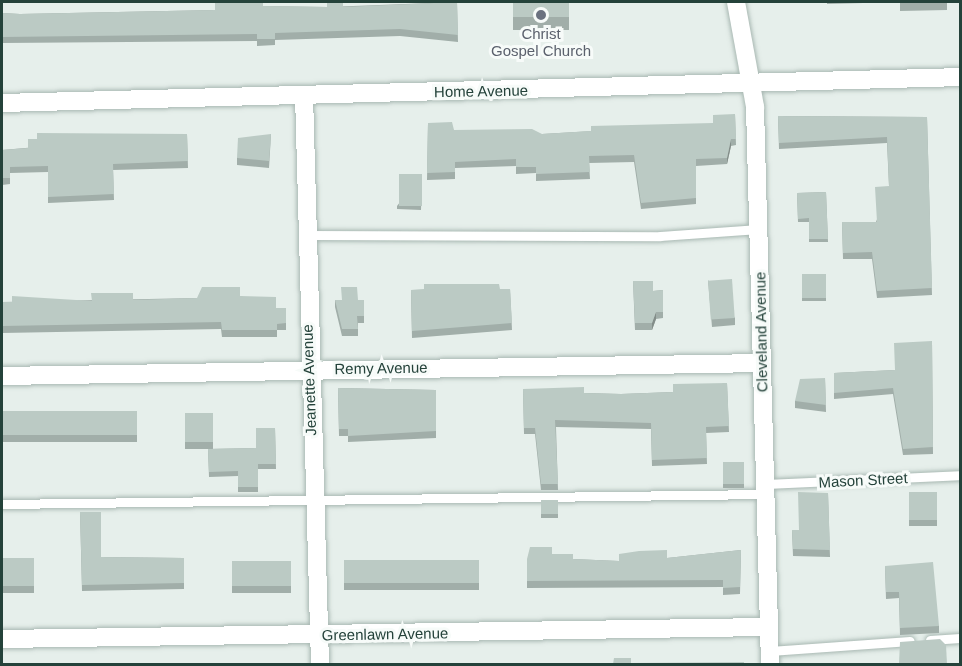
<!DOCTYPE html>
<html>
<head>
<meta charset="utf-8">
<style>
	body { margin:0 }
	#map { position:relative; width:962px; height:666px; overflow:hidden; background:#e6efeb; font-family:Arial,sans-serif }
	div>[style] { position:absolute }
	[style*='--x'] { left:calc(var(--x)*1px); top:calc(var(--y)*1px); width:calc(var(--w)*1px); rotate:calc(var(--a)*1deg) }
	.roads { filter:drop-shadow(0 0 2px #a8b8b2) drop-shadow(0 0 2px #a8b8b2) }
	.lane>* { height:9px; margin:-4.5px; padding:0 4.5px; transform-origin:4.5px; border-radius:4.5px; background:#fff }
	.street>* { height:18px; margin:-9px; padding:0 9px; transform-origin:9px; border-radius:9px; background:#fff }
	.wall>* { inset:0; background:#a1aea9; transform-origin:0 0 }
	.shaded-wall>* { inset:0; background:#838d89 }
	.building>* { inset:0; background:#bbcac4; transform-origin:0 0 }
	.dots>* { width:16px; height:16px; translate:-50% -50%; box-sizing:border-box; border:3px solid #f7fbf9; border-radius:50% }
	span { translate:-50% -50%; white-space:nowrap; text-align:center; line-height:1.15; -webkit-text-stroke:6px #f7fbf9; paint-order:stroke }
	.worship-label { font-size:15px; color:#5b616d }
	.street-label { font-size:15px; color:#24423a }
	.frame { position:absolute; inset:0; border:3px solid #24423a; pointer-events:none }
</style>
</head>
<body>
<div id="map">
	<div class="roads">
		<div class="lane">
			<i style="--x:307;--y:235;--w:353;--a:0.2"></i>
			<i style="--x:660;--y:236;--w:99;--a:-4"></i>
			<i style="--x:765;--y:484;--w:195;--a:-2.6"></i>
			<i style="--x:2;--y:504;--w:763;--a:-0.75"></i>
			<i style="--x:930;--y:640;--w:30;--a:-4"></i>
			<i style="--x:770;--y:651;--w:140;--a:-4.1"></i>
		</div>
		<div class="street">
			<i style="--x:736;--y:2;--w:107;--a:79.7"></i>
			<i style="--x:755;--y:107;--w:557;--a:88.46"></i>
			<i style="--x:304;--y:95;--w:569;--a:88.39"></i>
			<i style="--x:2;--y:103;--w:958;--a:-1.55"></i>
			<i style="--x:2;--y:376;--w:759;--a:-0.98"></i>
			<i style="--x:2;--y:639;--w:767;--a:-0.9"></i>
		</div>
	</div>
	<div class="wall">
		<i style="clip-path:polygon(457px 2px,458px 42px,400px 36px,275px 40px,275px 45px,257px 46px,257px 41px,2px 43px,2px 13px,20px 14px,215px 10px,263px 6px,327px 7px)"></i>
		<i style="left:513px;top:2px;width:56px;height:28px"></i>
		<i style="clip-path:polygon(827px 2px,947px 2px,947px 10px,900px 11px,900px 2px,827px 4px)"></i>
		<i style="clip-path:polygon(735px 114px,736px 145px,731px 146px,727px 164px,696px 166px,696px 204px,641px 209px,634px 162px,589px 163px,590px 179px,536px 181px,536px 173px,516px 174px,516px 166px,455px 168px,455px 179px,427px 180px,428px 123px,454px 130px,542px 134px,713px 124px)"></i>
		<i style="clip-path:polygon(778px 116px,927px 117px,932px 295px,877px 298px,872px 259px,843px 259px,842px 222px,876px 222px,889px 186px,887px 143px,779px 149px)"></i>
		<i style="clip-path:polygon(187px 134px,188px 168px,113px 170px,114px 200px,48px 203px,48px 172px,10px 173px,10px 184px,2px 185px,2px 150px)"></i>
		<i style="clip-path:polygon(271px 134px,269px 168px,237px 165px,237px 158px)"></i>
		<i style="clip-path:polygon(422px 174px,421px 210px,397px 209px,397px 206px)"></i>
		<i style="clip-path:polygon(826px 192px,828px 242px,809px 242px,809px 222px,798px 222px,797px 193px)"></i>
		<i style="left:826px;top:274px;width:27px;height:24px;rotate:90deg"></i>
		<i style="clip-path:polygon(708px 280px,735px 318px,735px 325px,712px 327px)"></i>
		<i style="clip-path:polygon(633px 281px,653px 291px,663px 290px,663px 318px,656px 319px,652px 330px,635px 330px)"></i>
		<i style="clip-path:polygon(510px 289px,512px 330px,412px 338px,411px 290px)"></i>
		<i style="clip-path:polygon(240px 296px,276px 308px,286px 308px,286px 330px,277px 330px,277px 337px,222px 337px,221px 329px,2px 333px,2px 302px,197px 298px)"></i>
		<i style="clip-path:polygon(335px 300px,364px 300px,364px 323px,358px 323px,358px 336px,342px 336px,335px 307px)"></i>
		<i style="clip-path:polygon(932px 341px,933px 454px,903px 455px,893px 394px,834px 399px,834px 373px,895px 370px)"></i>
		<i style="clip-path:polygon(825px 378px,826px 412px,795px 408px,795px 401px)"></i>
		<i style="clip-path:polygon(727px 383px,729px 432px,706px 433px,707px 464px,652px 466px,651px 429px,556px 427px,558px 490px,541px 490px,535px 434px,524px 434px,523px 389px,584px 393px,621px 394px,673px 392px)"></i>
		<i style="clip-path:polygon(338px 388px,436px 390px,436px 438px,348px 442px,348px 436px,339px 436px)"></i>
		<i style="left:137px;top:411px;width:31px;height:135px;rotate:90deg"></i>
		<i style="left:185px;top:413px;width:28px;height:36px"></i>
		<i style="clip-path:polygon(275px 428px,276px 469px,258px 469px,258px 492px,238px 492px,238px 476px,209px 477px,208px 449px,256px 448px)"></i>
		<i style="left:723px;top:462px;width:21px;height:26px"></i>
		<i style="left:937px;top:492px;width:34px;height:28px;rotate:90deg"></i>
		<i style="clip-path:polygon(828px 493px,830px 557px,793px 556px,792px 530px,799px 530px)"></i>
		<i style="left:541px;top:500px;width:17px;height:18px"></i>
		<i style="clip-path:polygon(80px 512px,101px 557px,184px 558px,184px 589px,82px 591px)"></i>
		<i style="clip-path:polygon(741px 550px,740px 594px,723px 595px,723px 587px,527px 588px,527px 581px,552px 554px,573px 559px,619px 561px,667px 558px)"></i>
		<i style="left:2px;top:558px;width:32px;height:35px"></i>
		<i style="left:479px;top:560px;width:30px;height:135px;rotate:90deg"></i>
		<i style="left:291px;top:561px;width:32px;height:59px;rotate:90deg"></i>
		<i style="clip-path:polygon(885px 566px,939px 626px,939px 633px,900px 635px,899px 598px,886px 599px)"></i>
	</div>
	<div class="shaded-wall">
		<i style="clip-path:polygon(731px 139px,731px 146px,727px 164px,727px 158px)"></i>
		<i style="clip-path:polygon(656px 312px,656px 319px,652px 330px,652px 323px)"></i>
	</div>
	<div class="building">
		<i style="clip-path:polygon(215px 2px,263px 2px,263px 6px,327px 7px,327px 2px,343px 2px,343px 7px,457px 2px,458px 35px,400px 29px,275px 33px,275px 39px,257px 39px,257px 34px,2px 37px,2px 13px,20px 14px,215px 10px)"></i>
		<i style="left:513px;top:2px;width:56px;height:15px"></i>
		<i style="clip-path:polygon(735px 114px,736px 139px,731px 139px,727px 158px,696px 159px,696px 198px,641px 203px,634px 155px,589px 156px,590px 172px,536px 174px,536px 167px,516px 167px,516px 159px,455px 162px,455px 172px,427px 173px,428px 123px,452px 122px,454px 130px,532px 129px,542px 134px,591px 131px,591px 126px,713px 123px,713px 115px)"></i>
		<i style="clip-path:polygon(778px 116px,927px 117px,932px 288px,877px 291px,872px 252px,843px 253px,842px 222px,877px 222px,875px 187px,889px 186px,887px 137px,779px 143px)"></i>
		<i style="clip-path:polygon(37px 133px,187px 134px,188px 161px,113px 164px,114px 194px,48px 197px,48px 166px,10px 167px,10px 178px,2px 178px,2px 150px,28px 148px,28px 139px,37px 139px)"></i>
		<i style="clip-path:polygon(271px 134px,269px 161px,237px 158px,238px 138px)"></i>
		<i style="left:399px;top:174px;width:23px;height:32px"></i>
		<i style="clip-path:polygon(826px 192px,828px 239px,809px 239px,809px 218px,798px 219px,797px 193px)"></i>
		<i style="left:826px;top:274px;width:24px;height:24px;rotate:90deg"></i>
		<i style="left:732px;top:279px;width:39px;height:24px;rotate:86deg"></i>
		<i style="clip-path:polygon(633px 281px,653px 281px,653px 291px,663px 290px,663px 312px,656px 312px,652px 323px,635px 323px)"></i>
		<i style="clip-path:polygon(424px 284px,499px 284px,500px 289px,510px 289px,512px 323px,412px 331px,411px 290px,424px 289px)"></i>
		<i style="clip-path:polygon(202px 287px,240px 287px,240px 296px,276px 297px,276px 308px,286px 308px,286px 323px,277px 324px,277px 330px,222px 330px,221px 322px,2px 326px,2px 302px,12px 302px,12px 296px,92px 301px,91px 293px,133px 293px,133px 300px,197px 298px)"></i>
		<i style="clip-path:polygon(341px 287px,357px 287px,358px 300px,364px 300px,364px 316px,357px 316px,358px 329px,342px 329px,335px 300px,342px 300px)"></i>
		<i style="clip-path:polygon(932px 341px,933px 447px,903px 449px,893px 388px,834px 393px,834px 373px,895px 370px,894px 343px)"></i>
		<i style="clip-path:polygon(825px 378px,826px 405px,795px 401px,800px 379px)"></i>
		<i style="clip-path:polygon(727px 383px,729px 426px,706px 427px,707px 458px,652px 460px,651px 423px,555px 420px,558px 484px,541px 484px,535px 428px,524px 428px,523px 389px,584px 387px,584px 393px,621px 394px,673px 392px,673px 384px)"></i>
		<i style="clip-path:polygon(338px 388px,436px 390px,436px 431px,348px 436px,348px 429px,339px 429px)"></i>
		<i style="left:137px;top:411px;width:24px;height:135px;rotate:90deg"></i>
		<i style="left:185px;top:413px;width:28px;height:29px"></i>
		<i style="clip-path:polygon(256px 428px,275px 428px,276px 464px,258px 464px,258px 487px,238px 487px,238px 471px,209px 472px,208px 449px,256px 448px)"></i>
		<i style="left:723px;top:462px;width:21px;height:22px"></i>
		<i style="clip-path:polygon(798px 492px,828px 493px,830px 550px,793px 549px,792px 530px,799px 530px)"></i>
		<i style="left:937px;top:492px;width:28px;height:28px;rotate:90deg"></i>
		<i style="left:541px;top:500px;width:17px;height:14px"></i>
		<i style="clip-path:polygon(80px 512px,101px 512px,101px 557px,184px 558px,184px 583px,82px 585px)"></i>
		<i style="clip-path:polygon(530px 547px,552px 547px,552px 554px,573px 554px,573px 559px,619px 561px,619px 554px,639px 551px,667px 550px,667px 558px,741px 550px,740px 587px,723px 588px,723px 580px,527px 581px,527px 559px)"></i>
		<i style="left:2px;top:558px;width:32px;height:28px"></i>
		<i style="left:479px;top:560px;width:23px;height:135px;rotate:90deg"></i>
		<i style="left:291px;top:561px;width:25px;height:59px;rotate:90deg"></i>
		<i style="clip-path:polygon(933px 562px,939px 626px,900px 628px,899px 592px,886px 592px,885px 566px)"></i>
		<i style="clip-path:polygon(940px 639px,946px 645px,947px 664px,899px 664px,900px 642px)"></i>
		<i style="clip-path:polygon(614px 658px,631px 658px,631px 663px,744px 662px,744px 664px,595px 664px,613px 664px)"></i>
	</div>
	<div class="dots">
		<i style="left:541px;top:15px;background:#6b7280"></i>
	</div>
	<div class="worship-label">
		<span style="left:541px;top:42px">Christ<br>Gospel Church</span>
	</div>
	<div class="street-label">
		<span style="left:481px;top:91px;rotate:-1deg">Home Avenue</span>
		<span style="left:761px;top:332px;rotate:-91deg">Cleveland Avenue</span>
		<span style="left:381px;top:368px;rotate:-1deg">Remy Avenue</span>
		<span style="left:309px;top:380px;rotate:-92deg">Jeanette Avenue</span>
		<span style="left:863px;top:480px;rotate:-3deg">Mason Street</span>
		<span style="left:385px;top:634px;rotate:-1deg">Greenlawn Avenue</span>
	</div>
	<div class="frame"></div>
</div>
</body>
</html>
